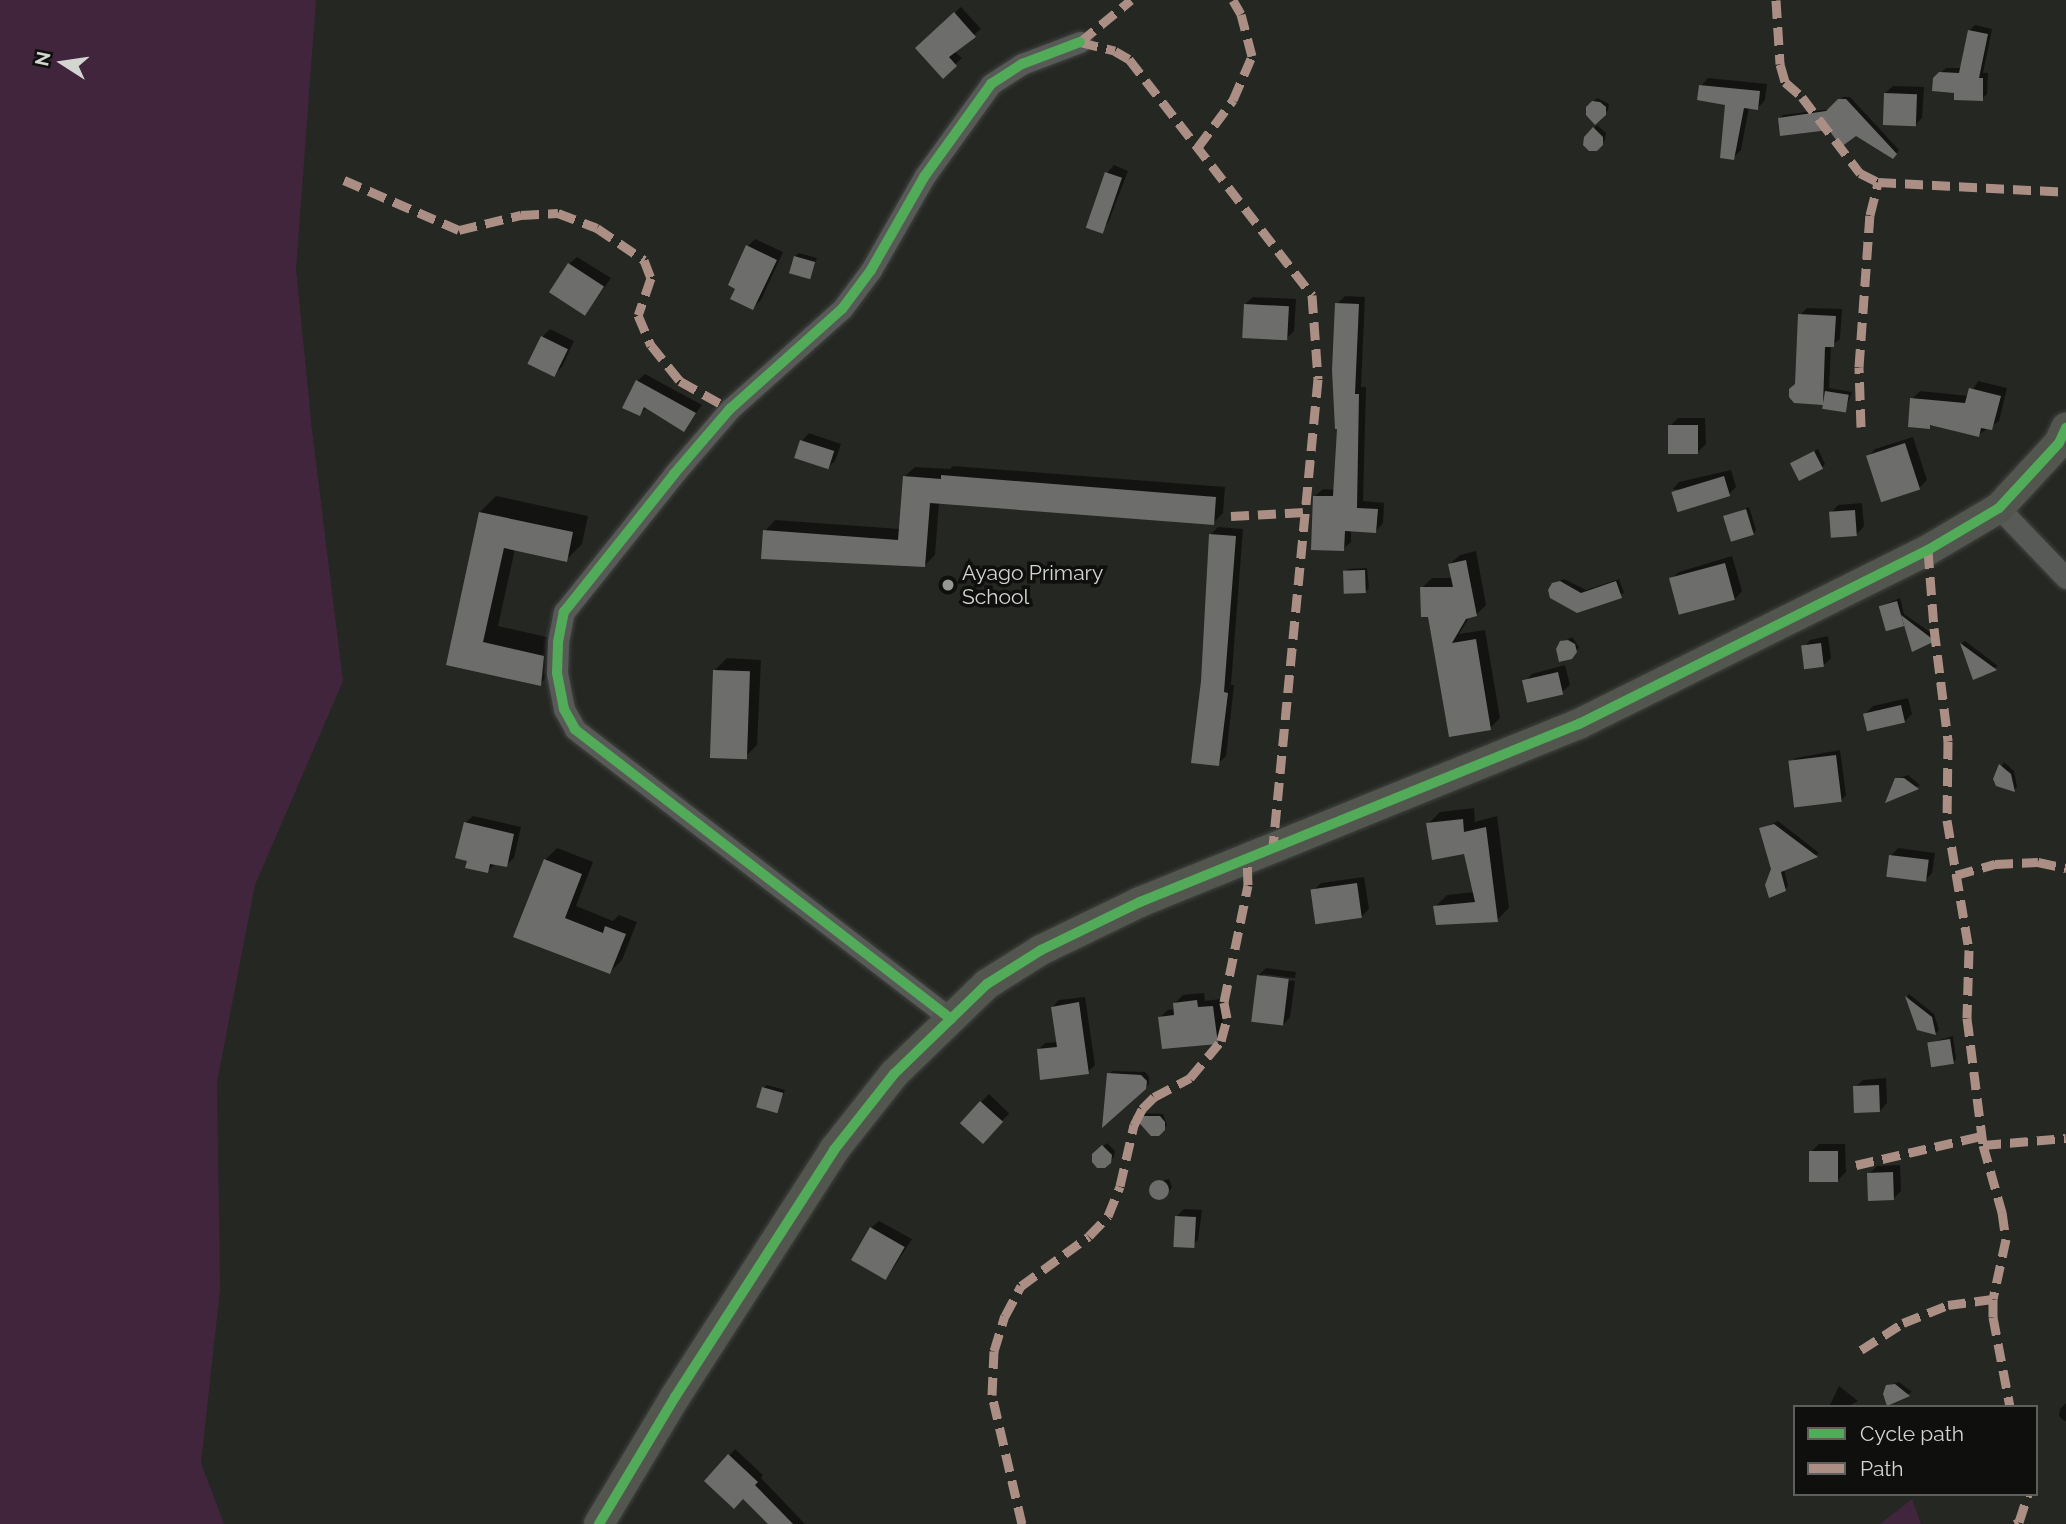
<!DOCTYPE html>
<html>
<head>
<meta charset="utf-8">
<style>
	body { margin:0 }
	#map { position:relative; width:2066px; height:1524px; overflow:hidden; background:#252723; font-family:Raleway,sans-serif }
	div>[style] { position:absolute }
	[style*='--x'] { left:calc(var(--x)*1px); top:calc(var(--y)*1px); width:calc(var(--w)*1px); rotate:calc(var(--a)*1deg) }
	.green>* { inset:0; background:#41253c }
	.shadow>* { inset:0; background:#0007; transform-origin:0 0 }
	.building>* { inset:0; background:#6d6e6b; transform-origin:0 0 }
	.round { border-radius:50% }
	.roads { filter:drop-shadow(0 0 2px #414340) drop-shadow(0 0 2px #414340) }
	.street>* { height:21px; margin:-10.5px; padding:0 10.5px; transform-origin:10.5px; border-radius:10.5px; background:#585a57 }
	.secondary>* { height:30px; margin:-15px; padding:0 15px; transform-origin:15px; border-radius:15px; background:#52564e }
	.quiet>* { height:9px; margin-top:-4.5px; transform-origin:0; background:repeating-linear-gradient(90deg,#ac8f84 0 18px,transparent 0 27px) }
	.cycleway>* { height:10px; margin:-5px; padding:0 5px; transform-origin:5px; border-radius:5px; background:#51ab58 }
	.dots>* { width:19px; height:19px; translate:-50% -50%; box-sizing:border-box; border:4px solid #0f100e; border-radius:50% }
	span { translate:-50% -50%; white-space:nowrap; text-align:center; line-height:1.15; -webkit-text-stroke:7px #0f100e; paint-order:stroke }
	.poi-label { font-size:21px; color:#d3d5d1 }
	.left { translate:0 -50%; text-align:left }
	.legend { position:absolute; left:1793px; top:1405px; width:245px; height:91px; box-sizing:border-box; background:#0f100e; border:2px solid #5d5f5c; margin:0; padding:9px 12px; list-style:none; font-size:21px; color:#d3d5d1 }
	.legend li { display:flex; align-items:center; gap:14px; height:35px }
	.legend b { width:35px; border:2px solid #5d5f5c }
	.north { position:absolute; left:28px; top:28px; width:70px; height:70px; -webkit-text-stroke:5px #0f100e; paint-order:stroke; rotate:282deg; font-size:19px; font-weight:700; line-height:28px; text-align:center; color:#d3d5d1 }
	.north::after { content:''; display:block; margin:auto; width:24px; height:32px; background:#d3d5d1; clip-path:polygon(50% 0,100% 100%,50% 72%,0 100%) }
</style>
</head>
<body>
<div id="map">
	<div class="green">
		<i style="clip-path:polygon(0 0,316px 0,296px 269px,312px 430px,343px 681px,255px 885px,217px 1082px,220px 1290px,201px 1463px,224px 1524px,0 1524px)"></i>
		<i style="clip-path:polygon(1912px 1499px,1921px 1524px,1880px 1524px)"></i>
	</div>
	<div class="shadow">
		<i style="clip-path:polygon(961px 7px,981px 29px,954px 51px,962px 58px,943px 76px,917px 48px)"></i>
		<i style="clip-path:polygon(1975px 25px,1992px 29px,1983px 73px,1988px 73px,1987px 94px,1982px 99px,1935px 78px,1946px 68px,1962px 68px,1969px 31px)"></i>
		<i style="clip-path:polygon(1708px 78px,1767px 84px,1765px 100px,1758px 108px,1749px 107px,1741px 150px,1733px 158px,1727px 103px,1701px 86px)"></i>
		<i style="clip-path:polygon(1893px 86px,1924px 87px,1922px 118px,1915px 125px,1885px 93px)"></i>
		<i style="clip-path:polygon(1843px 97px,1850px 97px,1899px 150px,1893px 157px,1856px 134px,1780px 118px,1783px 115px,1831px 109px)"></i>
		<i style="clip-path:polygon(1597px 98px,1609px 104px,1608px 110px,1596px 123px,1588px 107px)"></i>
		<i style="clip-path:polygon(1597px 125px,1606px 133px,1605px 140px,1596px 149px,1585px 137px)"></i>
		<i style="clip-path:polygon(1114px 165px,1128px 171px,1108px 223px,1101px 231px,1107px 173px)"></i>
		<i style="clip-path:polygon(755px 239px,783px 252px,761px 300px,753px 308px,748px 246px)"></i>
		<i style="clip-path:polygon(799px 253px,817px 258px,809px 277px,795px 256px)"></i>
		<i style="clip-path:polygon(577px 257px,611px 278px,586px 314px,569px 264px)"></i>
		<i style="clip-path:polygon(1345px 296px,1365px 297px,1361px 387px,1366px 387px,1363px 501px,1384px 503px,1383px 523px,1376px 531px,1351px 529px,1351px 542px,1343px 549px,1315px 496px,1323px 489px,1335px 490px,1339px 428px,1337px 304px)"></i>
		<i style="clip-path:polygon(1253px 297px,1296px 299px,1294px 331px,1286px 339px,1245px 304px)"></i>
		<i style="clip-path:polygon(1807px 308px,1842px 309px,1840px 339px,1831px 346px,1829px 388px,1852px 392px,1845px 411px,1826px 399px,1822px 403px,1797px 384px,1800px 315px)"></i>
		<i style="clip-path:polygon(550px 329px,574px 341px,562px 367px,554px 375px,542px 337px)"></i>
		<i style="clip-path:polygon(645px 374px,702px 405px,684px 430px,647px 407px,640px 414px,637px 381px)"></i>
		<i style="clip-path:polygon(1978px 381px,2007px 388px,1999px 421px,1978px 435px,1933px 424px,1929px 427px,1912px 399px,1920px 391px,1969px 396px)"></i>
		<i style="clip-path:polygon(1678px 418px,1705px 418px,1706px 444px,1698px 452px,1670px 426px)"></i>
		<i style="clip-path:polygon(809px 433px,841px 444px,835px 461px,827px 468px,802px 441px)"></i>
		<i style="clip-path:polygon(1913px 437px,1927px 480px,1919px 488px,1868px 457px,1875px 449px)"></i>
		<i style="clip-path:polygon(1818px 449px,1825px 464px,1822px 468px,1792px 464px)"></i>
		<i style="clip-path:polygon(953px 466px,1225px 487px,1223px 513px,1213px 523px,939px 502px,935px 555px,924px 566px,765px 531px,775px 520px,900px 529px,904px 477px,915px 467px,950px 469px)"></i>
		<i style="clip-path:polygon(1731px 470px,1736px 487px,1729px 494px,1673px 489px,1679px 482px)"></i>
		<i style="clip-path:polygon(496px 496px,588px 516px,582px 544px,566px 560px,515px 549px,498px 626px,560px 640px,556px 668px,540px 684px,448px 664px,480px 512px)"></i>
		<i style="clip-path:polygon(1862px 503px,1864px 526px,1857px 534px,1831px 513px,1838px 505px)"></i>
		<i style="clip-path:polygon(1749px 507px,1756px 530px,1753px 534px,1725px 517px)"></i>
		<i style="clip-path:polygon(1218px 527px,1243px 529px,1231px 685px,1234px 685px,1226px 756px,1218px 764px,1203px 681px,1210px 535px)"></i>
		<i style="clip-path:polygon(1476px 551px,1486px 605px,1476px 615px,1470px 616px,1459px 634px,1485px 630px,1500px 718px,1490px 728px,1430px 615px,1422px 588px,1432px 578px,1453px 578px,1450px 564px,1460px 555px)"></i>
		<i style="clip-path:polygon(1732px 556px,1742px 591px,1735px 599px,1671px 579px,1679px 572px)"></i>
		<i style="clip-path:polygon(1367px 568px,1369px 588px,1366px 591px,1345px 573px,1348px 569px)"></i>
		<i style="clip-path:polygon(1564px 579px,1586px 590px,1619px 579px,1624px 593px,1578px 612px,1553px 584px)"></i>
		<i style="clip-path:polygon(1900px 598px,1904px 614px,1937px 637px,1934px 640px,1913px 649px,1906px 622px,1903px 625px,1881px 606px)"></i>
		<i style="clip-path:polygon(1828px 636px,1831px 658px,1823px 666px,1803px 648px,1810px 640px)"></i>
		<i style="clip-path:polygon(1572px 637px,1579px 647px,1575px 653px,1561px 643px)"></i>
		<i style="clip-path:polygon(1965px 641px,1998px 666px,1974px 678px,1962px 643px)"></i>
		<i style="clip-path:polygon(727px 658px,761px 660px,757px 745px,745px 757px,715px 670px)"></i>
		<i style="clip-path:polygon(1565px 665px,1570px 685px,1562px 692px,1524px 682px,1532px 674px)"></i>
		<i style="clip-path:polygon(1908px 698px,1912px 714px,1904px 722px,1865px 714px,1873px 706px)"></i>
		<i style="clip-path:polygon(1840px 750px,1846px 795px,1841px 801px,1791px 763px,1796px 758px)"></i>
		<i style="clip-path:polygon(2004px 762px,2014px 771px,2017px 787px,2014px 790px,1995px 779px)"></i>
		<i style="clip-path:polygon(1908px 775px,1920px 785px,1888px 800px,1896px 779px)"></i>
		<i style="clip-path:polygon(1474px 808px,1475px 822px,1497px 816px,1509px 908px,1497px 920px,1435px 907px,1447px 895px,1475px 892px,1466px 852px,1428px 824px,1440px 812px)"></i>
		<i style="clip-path:polygon(473px 816px,521px 827px,514px 858px,506px 865px,496px 863px,488px 871px,469px 860px,465px 823px)"></i>
		<i style="clip-path:polygon(1778px 821px,1819px 853px,1784px 869px,1788px 886px,1785px 889px,1773px 869px,1761px 829px)"></i>
		<i style="clip-path:polygon(557px 848px,593px 862px,576px 906px,613px 921px,619px 915px,637px 922px,622px 960px,610px 972px,515px 936px,545px 860px)"></i>
		<i style="clip-path:polygon(1898px 848px,1935px 853px,1932px 873px,1925px 881px,1891px 856px)"></i>
		<i style="clip-path:polygon(1364px 877px,1369px 909px,1361px 917px,1313px 891px,1321px 883px)"></i>
		<i style="clip-path:polygon(1266px 968px,1296px 972px,1295px 978px,1263px 974px,1263px 977px,1295px 981px,1290px 1017px,1283px 1025px,1258px 976px)"></i>
		<i style="clip-path:polygon(1204px 993px,1205px 1001px,1220px 999px,1224px 1034px,1217px 1042px,1160px 1017px,1168px 1010px,1175px 1009px,1175px 1003px,1183px 995px)"></i>
		<i style="clip-path:polygon(1909px 994px,1934px 1014px,1939px 1030px,1936px 1033px,1918px 1028px,1907px 996px)"></i>
		<i style="clip-path:polygon(1085px 997px,1095px 1065px,1088px 1072px,1038px 1050px,1045px 1043px,1058px 1042px,1052px 1007px,1059px 1000px)"></i>
		<i style="clip-path:polygon(1953px 1036px,1956px 1059px,1953px 1063px,1929px 1043px)"></i>
		<i style="clip-path:polygon(1112px 1071px,1145px 1072px,1149px 1077px,1149px 1084px,1104px 1124px,1109px 1074px)"></i>
		<i style="clip-path:polygon(1886px 1078px,1887px 1103px,1880px 1111px,1855px 1087px,1863px 1080px)"></i>
		<i style="clip-path:polygon(767px 1085px,785px 1090px,776px 1112px,763px 1088px)"></i>
		<i style="left:989px;top:1094px;width:28px;height:40px;rotate:44deg"></i>
		<i style="clip-path:polygon(1138px 1113px,1163px 1114px,1167px 1125px,1158px 1134px,1135px 1116px)"></i>
		<i style="clip-path:polygon(1107px 1143px,1115px 1151px,1114px 1157px,1105px 1166px,1094px 1155px)"></i>
		<i style="clip-path:polygon(1819px 1144px,1845px 1144px,1846px 1172px,1838px 1180px,1811px 1152px)"></i>
		<i style="clip-path:polygon(1900px 1165px,1901px 1191px,1893px 1199px,1869px 1174px,1877px 1166px)"></i>
		<i style="clip-path:polygon(1169px 1179px,1172px 1187px,1165px 1197px,1158px 1199px,1153px 1195px,1154px 1183px)"></i>
		<i style="clip-path:polygon(1184px 1209px,1202px 1210px,1198px 1240px,1190px 1247px,1176px 1217px)"></i>
		<i style="clip-path:polygon(879px 1221px,912px 1239px,887px 1278px,871px 1228px)"></i>
		<i style="clip-path:polygon(1899px 1382px,1912px 1392px,1888px 1403px,1887px 1386px)"></i>
		<i style="clip-path:polygon(1839px 1386px,1858px 1401px,1847px 1407px,1829px 1407px)"></i>
		<i style="clip-path:polygon(2066px 1403px,2066px 1421px,2064px 1421px,2059px 1416px,2060px 1409px)"></i>
		<i style="clip-path:polygon(735px 1449px,763px 1475px,761px 1478px,805px 1524px,771px 1524px,729px 1456px)"></i>
	</div>
	<div class="building">
		<i style="clip-path:polygon(954px 12px,976px 37px,949px 57px,957px 66px,943px 79px,915px 48px)"></i>
		<i style="clip-path:polygon(1968px 30px,1988px 34px,1979px 78px,1983px 78px,1983px 101px,1954px 100px,1954px 93px,1932px 91px,1933px 78px,1939px 72px,1959px 73px)"></i>
		<i style="clip-path:polygon(1699px 85px,1760px 91px,1758px 110px,1744px 108px,1734px 160px,1720px 158px,1725px 105px,1697px 100px)"></i>
		<i style="left:1884px;top:93px;width:33px;height:32px;rotate:2deg"></i>
		<i style="clip-path:polygon(1838px 99px,1846px 99px,1897px 154px,1893px 159px,1856px 136px,1841px 147px,1829px 130px,1780px 136px,1778px 118px,1826px 111px)"></i>
		<i style="clip-path:polygon(1592px 101px,1600px 102px,1606px 107px,1606px 115px,1595px 125px,1586px 115px,1586px 107px)"></i>
		<i style="clip-path:polygon(1593px 127px,1603px 137px,1603px 145px,1597px 151px,1589px 151px,1583px 145px,1584px 137px)"></i>
		<i style="left:1105px;top:172px;width:18px;height:59px;rotate:19deg"></i>
		<i style="clip-path:polygon(746px 245px,777px 260px,753px 310px,730px 299px,735px 289px,728px 285px)"></i>
		<i style="left:794px;top:256px;width:22px;height:18px;rotate:16deg"></i>
		<i style="left:568px;top:263px;width:43px;height:35px;rotate:33deg"></i>
		<i style="clip-path:polygon(1335px 303px,1359px 304px,1355px 394px,1359px 394px,1357px 508px,1378px 509px,1376px 533px,1345px 531px,1344px 551px,1311px 550px,1313px 496px,1333px 496px,1337px 429px,1335px 429px,1332px 370px)"></i>
		<i style="left:1244px;top:304px;width:45px;height:34px;rotate:3deg"></i>
		<i style="clip-path:polygon(1798px 314px,1836px 316px,1834px 347px,1825px 347px,1823px 405px,1794px 403px,1789px 397px,1789px 389px,1795px 384px)"></i>
		<i style="left:541px;top:336px;width:30px;height:31px;rotate:26deg"></i>
		<i style="clip-path:polygon(636px 380px,696px 413px,684px 432px,644px 407px,640px 416px,622px 408px)"></i>
		<i style="clip-path:polygon(1969px 388px,2001px 396px,1992px 430px,1981px 428px,1979px 437px,1930px 425px,1930px 429px,1908px 427px,1910px 398px,1965px 403px)"></i>
		<i style="left:1825px;top:391px;width:24px;height:18px;rotate:9deg"></i>
		<i style="left:1668px;top:425px;width:30px;height:29px"></i>
		<i style="left:800px;top:440px;width:36px;height:19px;rotate:18deg"></i>
		<i style="left:1905px;top:443px;width:49px;height:41px;rotate:72deg"></i>
		<i style="left:1814px;top:451px;width:20px;height:27px;rotate:63deg"></i>
		<i style="clip-path:polygon(941px 475px,1216px 497px,1214px 525px,930px 503px,925px 567px,761px 559px,763px 530px,898px 540px,903px 476px,941px 479px)"></i>
		<i style="left:1724px;top:476px;width:21px;height:55px;rotate:73deg"></i>
		<i style="left:1746px;top:509px;width:27px;height:24px;rotate:73deg"></i>
		<i style="left:1855px;top:510px;width:26px;height:26px;rotate:86deg"></i>
		<i style="clip-path:polygon(479px 512px,573px 532px,567px 562px,504px 548px,483px 642px,544px 656px,541px 686px,446px 665px)"></i>
		<i style="clip-path:polygon(1209px 534px,1236px 536px,1224px 692px,1228px 693px,1219px 766px,1191px 763px,1201px 681px)"></i>
		<i style="clip-path:polygon(1466px 560px,1477px 616px,1466px 619px,1452px 643px,1476px 639px,1491px 730px,1449px 737px,1428px 617px,1421px 617px,1420px 587px,1453px 587px,1448px 564px)"></i>
		<i style="left:1725px;top:563px;width:38px;height:58px;rotate:75deg"></i>
		<i style="left:1365px;top:570px;width:23px;height:22px;rotate:88deg"></i>
		<i style="clip-path:polygon(1560px 581px,1581px 593px,1616px 581px,1622px 598px,1577px 613px,1550px 598px,1548px 590px,1552px 583px)"></i>
		<i style="left:1897px;top:601px;width:26px;height:19px;rotate:74deg"></i>
		<i style="clip-path:polygon(1901px 615px,1935px 641px,1912px 652px)"></i>
		<i style="clip-path:polygon(1568px 640px,1575px 644px,1577px 652px,1572px 659px,1559px 662px,1556px 649px,1560px 641px)"></i>
		<i style="left:1821px;top:643px;width:24px;height:20px;rotate:83deg"></i>
		<i style="clip-path:polygon(1960px 643px,1997px 670px,1973px 680px)"></i>
		<i style="left:713px;top:670px;width:37px;height:88px;rotate:2deg"></i>
		<i style="left:1558px;top:672px;width:23px;height:37px;rotate:77deg"></i>
		<i style="left:1901px;top:705px;width:18px;height:39px;rotate:77deg"></i>
		<i style="left:1836px;top:755px;width:47px;height:48px;rotate:83deg"></i>
		<i style="clip-path:polygon(1999px 764px,2011px 774px,2015px 792px,1996px 786px,1993px 779px)"></i>
		<i style="clip-path:polygon(1895px 778px,1904px 778px,1919px 789px,1885px 803px)"></i>
		<i style="clip-path:polygon(1463px 819px,1464px 832px,1486px 827px,1498px 922px,1436px 925px,1433px 906px,1475px 902px,1464px 854px,1432px 860px,1426px 823px)"></i>
		<i style="clip-path:polygon(464px 822px,514px 834px,507px 867px,490px 864px,488px 873px,465px 868px,467px 861px,455px 858px)"></i>
		<i style="clip-path:polygon(1774px 824px,1818px 857px,1781px 872px,1786px 891px,1769px 898px,1765px 885px,1771px 869px,1759px 828px)"></i>
		<i style="left:1889px;top:855px;width:40px;height:22px;rotate:7deg"></i>
		<i style="clip-path:polygon(544px 859px,582px 874px,565px 918px,603px 933px,605px 926px,626px 934px,610px 974px,513px 937px)"></i>
		<i style="left:1357px;top:883px;width:35px;height:47px;rotate:82deg"></i>
		<i style="left:1257px;top:975px;width:32px;height:47px;rotate:7deg"></i>
		<i style="clip-path:polygon(1905px 996px,1932px 1017px,1936px 1035px,1917px 1030px)"></i>
		<i style="clip-path:polygon(1197px 1000px,1198px 1007px,1213px 1006px,1218px 1044px,1162px 1049px,1158px 1017px,1174px 1015px,1173px 1003px)"></i>
		<i style="clip-path:polygon(1079px 1002px,1089px 1074px,1040px 1080px,1037px 1049px,1057px 1047px,1051px 1007px)"></i>
		<i style="left:1950px;top:1039px;width:25px;height:23px;rotate:81deg"></i>
		<i style="clip-path:polygon(1107px 1073px,1141px 1075px,1147px 1081px,1146px 1089px,1102px 1128px)"></i>
		<i style="left:1879px;top:1085px;width:27px;height:26px;rotate:88deg"></i>
		<i style="left:762px;top:1087px;width:22px;height:21px;rotate:16deg"></i>
		<i style="left:980px;top:1101px;width:31px;height:30px;rotate:42deg"></i>
		<i style="clip-path:polygon(1133px 1116px,1160px 1116px,1165px 1122px,1165px 1130px,1159px 1136px,1151px 1136px)"></i>
		<i style="clip-path:polygon(1102px 1145px,1112px 1155px,1111px 1163px,1105px 1168px,1097px 1168px,1092px 1162px,1092px 1154px)"></i>
		<i style="left:1809px;top:1151px;width:29px;height:31px"></i>
		<i style="left:1893px;top:1172px;width:28px;height:26px;rotate:88deg"></i>
		<i class="round" style="left:1149px;top:1180px;width:20px;height:20px"></i>
		<i style="left:1175px;top:1216px;width:21px;height:31px;rotate:3deg"></i>
		<i style="left:870px;top:1227px;width:40px;height:38px;rotate:30deg"></i>
		<i style="clip-path:polygon(1895px 1384px,1910px 1396px,1887px 1406px,1883px 1394px,1886px 1385px)"></i>
		<i style="clip-path:polygon(728px 1454px,758px 1482px,755px 1485px,793px 1524px,768px 1524px,743px 1499px,734px 1509px,704px 1481px)"></i>
	</div>
	<div class="roads">
		<div class="street">
			<i style="--x:1999;--y:508;--w:97;--a:46.3"></i>
			<i style="--x:951;--y:1019;--w:475;--a:-142.4"></i>
			<i style="--x:575;--y:729;--w:23;--a:-119"></i>
			<i style="--x:564;--y:709;--w:37;--a:-101"></i>
			<i style="--x:557;--y:673;--w:31;--a:-88"></i>
			<i style="--x:558;--y:642;--w:31;--a:-79"></i>
			<i style="--x:564;--y:612;--w:176;--a:-51.4"></i>
			<i style="--x:674;--y:474;--w:86;--a:-49.3"></i>
			<i style="--x:730;--y:409;--w:150;--a:-41.8"></i>
			<i style="--x:842;--y:309;--w:49;--a:-53.4"></i>
			<i style="--x:871;--y:270;--w:107;--a:-60.3"></i>
			<i style="--x:924;--y:177;--w:115;--a:-54.2"></i>
			<i style="--x:991;--y:84;--w:37;--a:-33"></i>
			<i style="--x:1022;--y:64;--w:62;--a:-20.8"></i>
		</div>
		<div class="secondary">
			<i style="--x:599;--y:1524;--w:148;--a:-59.1"></i>
			<i style="--x:675;--y:1397;--w:294;--a:-57.2"></i>
			<i style="--x:834;--y:1150;--w:97;--a:-51.7"></i>
			<i style="--x:894;--y:1074;--w:129;--a:-44.1"></i>
			<i style="--x:987;--y:984;--w:64;--a:-32.2"></i>
			<i style="--x:1041;--y:950;--w:110;--a:-25.9"></i>
			<i style="--x:1140;--y:902;--w:474;--a:-22.1"></i>
			<i style="--x:1579;--y:724;--w:390;--a:-26.5"></i>
			<i style="--x:1928;--y:550;--w:82;--a:-30.6"></i>
			<i style="--x:1999;--y:508;--w:88;--a:-47.3"></i>
			<i style="--x:2059;--y:443;--w:17;--a:-65"></i>
		</div>
	</div>
	<div class="quiet">
		<i style="--x:1776;--y:0;--w:64;--a:86.4"></i>
		<i style="--x:1780;--y:64;--w:19;--a:74"></i>
		<i style="--x:1785;--y:82;--w:23;--a:41"></i>
		<i style="--x:1802;--y:97;--w:96;--a:52.7"></i>
		<i style="--x:1860;--y:173;--w:20;--a:27"></i>
		<i style="--x:1878;--y:182;--w:188;--a:3"></i>
		<i style="--x:1080;--y:42;--w:36;--a:14"></i>
		<i style="--x:1115;--y:51;--w:16;--a:30"></i>
		<i style="--x:1129;--y:59;--w:299;--a:52.2"></i>
		<i style="--x:1312;--y:295;--w:84;--a:85.9"></i>
		<i style="--x:1318;--y:379;--w:472;--a:95.5"></i>
		<i style="--x:1080;--y:42;--w:66;--a:-39.5"></i>
		<i style="--x:1198;--y:147;--w:59;--a:-53.3"></i>
		<i style="--x:1233;--y:100;--w:48;--a:-66.6"></i>
		<i style="--x:1252;--y:56;--w:43;--a:-104.7"></i>
		<i style="--x:1241;--y:14;--w:16;--a:-120"></i>
		<i style="--x:344;--y:180;--w:125;--a:23.5"></i>
		<i style="--x:459;--y:230;--w:64;--a:-13.6"></i>
		<i style="--x:521;--y:215;--w:37;--a:-3"></i>
		<i style="--x:558;--y:213;--w:42;--a:21"></i>
		<i style="--x:597;--y:228;--w:57;--a:34.2"></i>
		<i style="--x:644;--y:260;--w:19;--a:69"></i>
		<i style="--x:651;--y:278;--w:39;--a:109"></i>
		<i style="--x:638;--y:315;--w:33;--a:67"></i>
		<i style="--x:651;--y:345;--w:46;--a:51.1"></i>
		<i style="--x:680;--y:381;--w:57;--a:29.2"></i>
		<i style="--x:1861;--y:427;--w:60;--a:-91.9"></i>
		<i style="--x:1859;--y:367;--w:152;--a:-85.9"></i>
		<i style="--x:1870;--y:215;--w:34;--a:-76"></i>
		<i style="--x:1231;--y:516;--w:74;--a:-3.1"></i>
		<i style="--x:1928;--y:550;--w:78;--a:85.6"></i>
		<i style="--x:1934;--y:628;--w:114;--a:82.9"></i>
		<i style="--x:1948;--y:741;--w:79;--a:90.7"></i>
		<i style="--x:1947;--y:820;--w:132;--a:80.4"></i>
		<i style="--x:1969;--y:950;--w:68;--a:91.7"></i>
		<i style="--x:1967;--y:1018;--w:128;--a:82.8"></i>
		<i style="--x:1983;--y:1145;--w:70;--a:74.2"></i>
		<i style="--x:2002;--y:1212;--w:27;--a:82"></i>
		<i style="--x:2006;--y:1239;--w:61;--a:102.2"></i>
		<i style="--x:1993;--y:1299;--w:18;--a:90"></i>
		<i style="--x:1993;--y:1317;--w:92;--a:79.3"></i>
		<i style="--x:1956;--y:875;--w:41;--a:-15.8"></i>
		<i style="--x:1995;--y:864;--w:43;--a:-2.7"></i>
		<i style="--x:2038;--y:862;--w:29;--a:12"></i>
		<i style="--x:1983;--y:1145;--w:83;--a:-4.8"></i>
		<i style="--x:1856;--y:1165;--w:129;--a:-13"></i>
		<i style="--x:1861;--y:1350;--w:50;--a:-32.7"></i>
		<i style="--x:1903;--y:1323;--w:48;--a:-21.8"></i>
		<i style="--x:1948;--y:1305;--w:45;--a:-7.6"></i>
		<i style="--x:1022;--y:1524;--w:132;--a:-103.1"></i>
		<i style="--x:992;--y:1395;--w:44;--a:-87.4"></i>
		<i style="--x:994;--y:1351;--w:37;--a:-73"></i>
		<i style="--x:1005;--y:1316;--w:34;--a:-62"></i>
		<i style="--x:1021;--y:1286;--w:84;--a:-36.3"></i>
		<i style="--x:1089;--y:1236;--w:28;--a:-46"></i>
		<i style="--x:1108;--y:1216;--w:32;--a:-68"></i>
		<i style="--x:1120;--y:1186;--w:63;--a:-77.1"></i>
		<i style="--x:1134;--y:1125;--w:18;--a:-63"></i>
		<i style="--x:1142;--y:1109;--w:17;--a:-45"></i>
		<i style="--x:1154;--y:1097;--w:41;--a:-27.8"></i>
		<i style="--x:1190;--y:1078;--w:48;--a:-50"></i>
		<i style="--x:1221;--y:1041;--w:24;--a:-75"></i>
		<i style="--x:1227;--y:1018;--w:16;--a:-101"></i>
		<i style="--x:1224;--y:1002;--w:119;--a:-78.4"></i>
		<i style="--x:1248;--y:885;--w:26;--a:-92"></i>
		<i style="--x:2015;--y:1524;--w:4;--a:-27"></i>
		<i style="--x:2019;--y:1522;--w:29;--a:-72"></i>
	</div>
	<div class="cycleway">
		<i style="--x:951;--y:1019;--w:475;--a:-142.4"></i>
		<i style="--x:575;--y:729;--w:23;--a:-119"></i>
		<i style="--x:564;--y:709;--w:37;--a:-101"></i>
		<i style="--x:557;--y:673;--w:31;--a:-88"></i>
		<i style="--x:558;--y:642;--w:31;--a:-79"></i>
		<i style="--x:564;--y:612;--w:176;--a:-51.4"></i>
		<i style="--x:674;--y:474;--w:86;--a:-49.3"></i>
		<i style="--x:730;--y:409;--w:150;--a:-41.8"></i>
		<i style="--x:842;--y:309;--w:49;--a:-53.4"></i>
		<i style="--x:871;--y:270;--w:107;--a:-60.3"></i>
		<i style="--x:924;--y:177;--w:115;--a:-54.2"></i>
		<i style="--x:991;--y:84;--w:37;--a:-33"></i>
		<i style="--x:1022;--y:64;--w:62;--a:-20.8"></i>
		<i style="--x:599;--y:1524;--w:148;--a:-59.1"></i>
		<i style="--x:675;--y:1397;--w:294;--a:-57.2"></i>
		<i style="--x:834;--y:1150;--w:97;--a:-51.7"></i>
		<i style="--x:894;--y:1074;--w:129;--a:-44.1"></i>
		<i style="--x:987;--y:984;--w:64;--a:-32.2"></i>
		<i style="--x:1041;--y:950;--w:110;--a:-25.9"></i>
		<i style="--x:1140;--y:902;--w:474;--a:-22.1"></i>
		<i style="--x:1579;--y:724;--w:390;--a:-26.5"></i>
		<i style="--x:1928;--y:550;--w:82;--a:-30.6"></i>
		<i style="--x:1999;--y:508;--w:88;--a:-47.3"></i>
		<i style="--x:2059;--y:443;--w:17;--a:-65"></i>
	</div>
	<div class="dots">
		<i style="left:948px;top:585px;background:#969894"></i>
	</div>
	<div class="poi-label">
		<span class="left" style="left:962px;top:585px">Ayago Primary<br>School</span>
	</div>
	<ul class="legend">
	<li><b style="height:9px;background:#51ab58"></b>Cycle path</li>
	<li><b style="height:9px;background:#ac8f84"></b>Path</li>
	</ul>
	<div class="north">N</div>
</div>
</body>
</html>
